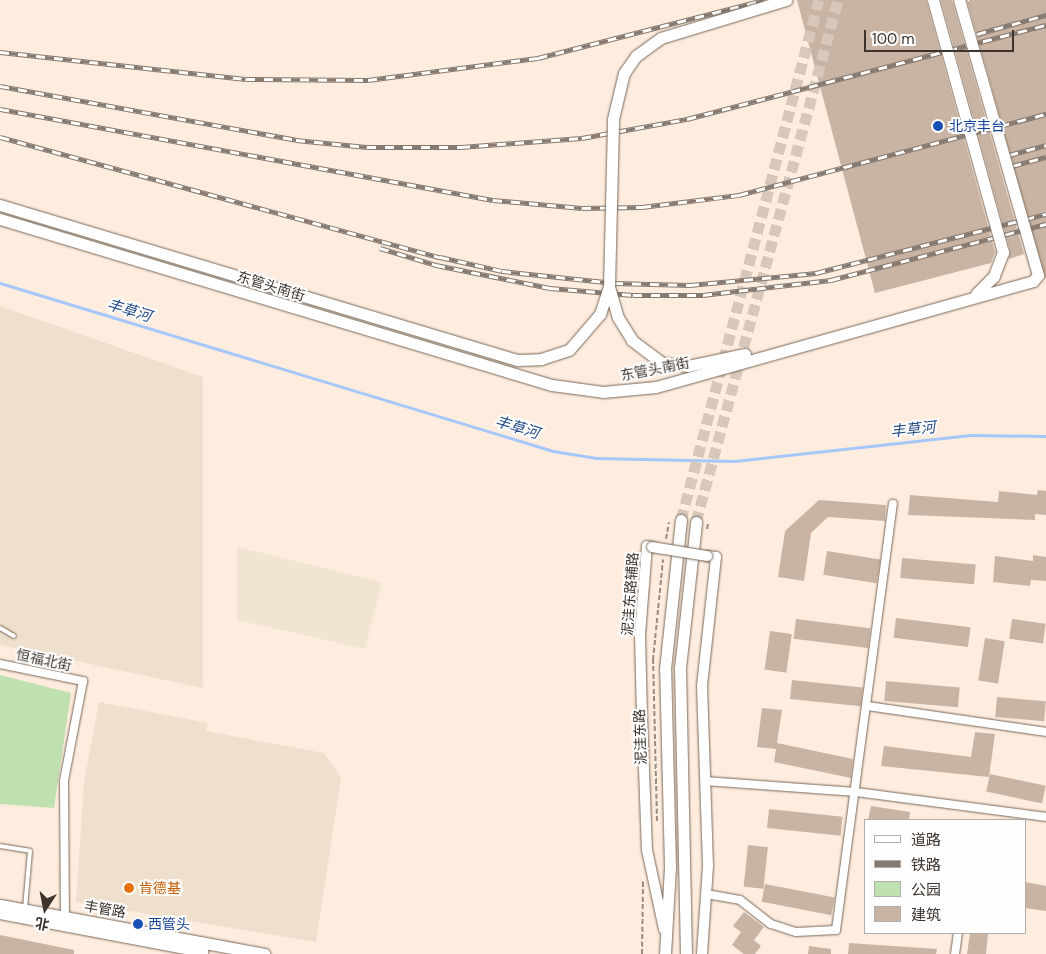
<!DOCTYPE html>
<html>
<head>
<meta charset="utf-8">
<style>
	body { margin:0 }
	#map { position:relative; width:1046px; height:954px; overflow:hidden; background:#feeddf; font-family:"DM Sans","Noto Sans SC",sans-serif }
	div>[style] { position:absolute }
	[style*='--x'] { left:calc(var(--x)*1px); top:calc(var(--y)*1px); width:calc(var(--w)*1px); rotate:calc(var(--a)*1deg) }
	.commercial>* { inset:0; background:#efe0ce }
	.industrial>* { inset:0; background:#f0e5d0 }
	.green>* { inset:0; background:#bfe1b0 }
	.stream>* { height:3px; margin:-1.5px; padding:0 1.5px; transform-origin:1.5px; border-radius:1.5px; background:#a6c7fa }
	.building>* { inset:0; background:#c9b4a4; transform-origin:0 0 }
	.secondary-tunnel>* { height:11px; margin-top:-5.5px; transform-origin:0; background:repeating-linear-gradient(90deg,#d7c8bb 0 11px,transparent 0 16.5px) }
	.path>* { height:2px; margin-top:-1px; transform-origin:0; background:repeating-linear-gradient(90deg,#978b81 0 5px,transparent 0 7.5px) }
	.roads { filter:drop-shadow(0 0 1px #786657) drop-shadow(0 0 1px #786657) }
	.service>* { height:4px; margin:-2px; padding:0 2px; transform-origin:2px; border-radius:2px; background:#fff }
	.minor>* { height:8px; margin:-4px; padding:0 4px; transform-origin:4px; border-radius:4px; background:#fff }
	.tertiary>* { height:10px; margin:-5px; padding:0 5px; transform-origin:5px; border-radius:5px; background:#fff }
	.secondary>* { height:11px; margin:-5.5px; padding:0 5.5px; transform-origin:5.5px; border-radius:5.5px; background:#fff }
	.rail>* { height:5px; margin-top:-2.5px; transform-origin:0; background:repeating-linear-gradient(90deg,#fefefe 0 9px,#857970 0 18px); box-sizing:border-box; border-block:1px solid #857970 }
	.bridges { filter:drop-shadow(0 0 1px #786657) drop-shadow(0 0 1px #786657) }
	.tertiary-bridge>* { height:10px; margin:-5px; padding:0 5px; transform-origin:5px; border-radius:5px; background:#fff }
	.secondary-bridge>* { height:11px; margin:-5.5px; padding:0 5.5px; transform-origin:5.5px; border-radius:5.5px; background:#fff }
	.dots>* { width:14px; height:14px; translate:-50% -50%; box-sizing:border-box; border:2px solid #fefefe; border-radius:50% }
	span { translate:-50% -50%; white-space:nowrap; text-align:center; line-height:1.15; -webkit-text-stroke:4px #fefefe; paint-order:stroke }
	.transit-label { font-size:14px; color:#164399 }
	.left { translate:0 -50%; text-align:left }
	.street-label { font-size:14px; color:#3c342d }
	.food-label { font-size:14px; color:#c56008 }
	.water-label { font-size:15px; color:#244b88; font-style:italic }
	.legend { position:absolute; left:864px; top:819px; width:162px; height:115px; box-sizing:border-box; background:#fefefe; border:1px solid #b0adaa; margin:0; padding:6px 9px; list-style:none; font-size:15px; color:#3c342d }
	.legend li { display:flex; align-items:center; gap:10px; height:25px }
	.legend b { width:25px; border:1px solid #b0adaa }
	.north { position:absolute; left:20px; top:884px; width:50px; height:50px; -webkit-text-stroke:4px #fefefe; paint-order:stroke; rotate:191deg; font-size:14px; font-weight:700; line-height:20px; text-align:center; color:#3c342d }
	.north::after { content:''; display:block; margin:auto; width:18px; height:22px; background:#3c342d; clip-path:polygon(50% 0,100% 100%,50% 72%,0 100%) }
	.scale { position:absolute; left:864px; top:30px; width:150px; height:22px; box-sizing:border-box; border:2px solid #3c342d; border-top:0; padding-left:6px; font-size:15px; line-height:18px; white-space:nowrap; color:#3c342d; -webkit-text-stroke:4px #fefefe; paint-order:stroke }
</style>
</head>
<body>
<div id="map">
	<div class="commercial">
		<i style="clip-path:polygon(0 306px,203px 377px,203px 688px,0 645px)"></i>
		<i style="clip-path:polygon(99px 702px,208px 723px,206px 731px,324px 753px,341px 778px,316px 942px,76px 902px,84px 782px)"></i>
	</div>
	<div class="industrial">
		<i style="clip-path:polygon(237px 547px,382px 582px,365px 649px,237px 620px)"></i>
	</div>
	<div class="green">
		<i style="clip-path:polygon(0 675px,71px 693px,54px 808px,0 804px)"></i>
	</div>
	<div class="stream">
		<i style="--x:0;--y:283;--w:578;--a:16.9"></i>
		<i style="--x:553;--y:451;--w:44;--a:9.2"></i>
		<i style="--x:596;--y:458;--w:139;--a:1.2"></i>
		<i style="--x:735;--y:461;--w:237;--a:-6.3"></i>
		<i style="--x:971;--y:435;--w:75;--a:0.8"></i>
	</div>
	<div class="building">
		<i style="clip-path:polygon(797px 0,926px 0,995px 252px,991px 263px,875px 293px)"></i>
		<i style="clip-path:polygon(941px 0,952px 0,1024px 254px,1009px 259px,1010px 250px)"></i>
		<i style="clip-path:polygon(967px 0,1046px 0,1046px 278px,1045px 278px)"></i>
		<i style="clip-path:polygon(1038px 490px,1046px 491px,1046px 515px,1035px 514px,1035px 520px,908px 515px,910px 495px,998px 502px,999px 491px,1037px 495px)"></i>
		<i style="clip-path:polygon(819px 500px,886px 505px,885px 521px,828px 517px,811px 533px,804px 581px,778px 577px,785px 531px)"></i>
		<i style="left:827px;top:551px;width:54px;height:24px;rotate:9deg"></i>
		<i style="clip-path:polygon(1033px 555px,1046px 557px,1046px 581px,1031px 580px,1030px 586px,993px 582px,995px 556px,1033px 561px)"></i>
		<i style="left:902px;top:558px;width:74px;height:20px;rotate:5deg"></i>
		<i style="left:896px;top:618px;width:75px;height:20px;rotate:7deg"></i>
		<i style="left:796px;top:619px;width:75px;height:20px;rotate:7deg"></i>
		<i style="left:1012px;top:619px;width:34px;height:20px;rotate:8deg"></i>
		<i style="left:770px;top:631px;width:22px;height:39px;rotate:8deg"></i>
		<i style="left:985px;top:638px;width:20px;height:43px;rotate:9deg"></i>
		<i style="left:792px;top:680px;width:71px;height:19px;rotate:6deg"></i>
		<i style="left:886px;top:681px;width:74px;height:20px;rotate:5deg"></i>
		<i style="left:997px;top:697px;width:49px;height:20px;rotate:5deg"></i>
		<i style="clip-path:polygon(762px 708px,782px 710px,777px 743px,853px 759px,851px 778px,774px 762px,776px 749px,757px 747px)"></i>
		<i style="clip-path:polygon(975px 732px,995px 734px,989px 777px,881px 766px,884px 746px,971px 757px)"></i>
		<i style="left:990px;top:774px;width:57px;height:18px;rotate:12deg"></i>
		<i style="clip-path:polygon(871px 806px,910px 812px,909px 820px,868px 820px)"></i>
		<i style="left:769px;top:809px;width:74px;height:19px;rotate:6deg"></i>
		<i style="left:748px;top:845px;width:20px;height:42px;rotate:6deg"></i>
		<i style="clip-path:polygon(1025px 882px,1046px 886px,1046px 911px,1025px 908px)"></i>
		<i style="left:765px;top:884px;width:71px;height:18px;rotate:11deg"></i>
		<i style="clip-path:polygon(744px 912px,764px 927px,754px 940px,761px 946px,755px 954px,744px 954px,732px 945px,741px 932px,733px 926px)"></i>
		<i style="clip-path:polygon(970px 933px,988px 934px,986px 954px,967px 954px)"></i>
		<i style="clip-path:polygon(0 935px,74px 950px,74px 954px,0 954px)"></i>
		<i style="clip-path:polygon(849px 943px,937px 949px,936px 954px,848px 954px)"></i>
		<i style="clip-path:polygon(809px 946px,831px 949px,831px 954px,808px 954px)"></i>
	</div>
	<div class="secondary-tunnel">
		<i style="--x:681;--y:520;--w:538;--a:-75.14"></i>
		<i style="--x:696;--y:522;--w:541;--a:-74.78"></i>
	</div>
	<div class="path">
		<i style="--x:707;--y:529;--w:5;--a:-79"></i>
		<i style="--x:666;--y:539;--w:17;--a:-80"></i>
		<i style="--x:657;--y:821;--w:161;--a:-91.4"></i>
		<i style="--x:653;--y:660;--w:101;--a:-84.3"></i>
		<i style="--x:642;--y:954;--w:75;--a:-89.2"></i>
	</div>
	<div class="roads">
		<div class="service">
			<i style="--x:0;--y:628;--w:16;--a:30"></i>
			<i style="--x:0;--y:846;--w:30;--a:9"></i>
			<i style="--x:30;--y:851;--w:57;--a:95"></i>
		</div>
		<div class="minor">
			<i style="--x:0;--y:664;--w:85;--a:11.6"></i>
			<i style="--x:83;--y:681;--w:102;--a:100.8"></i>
			<i style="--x:64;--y:781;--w:136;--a:89.6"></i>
			<i style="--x:868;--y:706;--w:180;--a:8.3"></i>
			<i style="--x:705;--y:781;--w:151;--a:4.2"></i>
			<i style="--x:856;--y:792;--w:192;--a:7.5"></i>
			<i style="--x:712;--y:895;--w:28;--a:10"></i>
			<i style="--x:740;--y:900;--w:39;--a:38"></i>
			<i style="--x:771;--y:924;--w:26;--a:18"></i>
			<i style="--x:796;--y:932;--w:40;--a:-2.9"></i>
			<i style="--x:836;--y:930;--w:430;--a:-82.4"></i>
			<i style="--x:955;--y:954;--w:21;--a:-82"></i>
		</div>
		<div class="tertiary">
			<i style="--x:652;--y:547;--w:5;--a:-169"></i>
			<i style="--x:647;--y:546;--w:89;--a:94.5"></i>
			<i style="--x:640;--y:635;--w:80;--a:88.6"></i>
			<i style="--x:642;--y:715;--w:135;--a:87.9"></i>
			<i style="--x:647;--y:850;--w:81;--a:77.9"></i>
			<i style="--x:702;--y:954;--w:88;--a:-86.1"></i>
			<i style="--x:708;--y:866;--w:180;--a:-91.9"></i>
			<i style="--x:702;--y:686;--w:130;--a:-83.8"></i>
			<i style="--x:716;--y:557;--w:9;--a:-174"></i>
		</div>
		<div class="secondary">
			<i style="--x:0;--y:905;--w:269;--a:10.5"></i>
			<i style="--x:0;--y:913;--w:206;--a:10.7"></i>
			<i style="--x:665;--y:954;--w:87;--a:-86.7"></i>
			<i style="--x:670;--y:867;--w:198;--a:-91.4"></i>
			<i style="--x:665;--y:669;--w:150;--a:-83.9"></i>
			<i style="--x:686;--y:954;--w:286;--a:-91.2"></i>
			<i style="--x:680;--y:668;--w:147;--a:-83.7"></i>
		</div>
	</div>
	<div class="rail">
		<i style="--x:968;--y:0;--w:1;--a:0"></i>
		<i style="--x:977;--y:34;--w:72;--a:-15.4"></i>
		<i style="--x:0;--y:52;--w:247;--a:6.3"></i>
		<i style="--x:246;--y:79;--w:122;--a:0.5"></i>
		<i style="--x:368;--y:80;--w:171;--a:-7.4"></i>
		<i style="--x:538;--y:58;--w:233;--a:-14.4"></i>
		<i style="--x:0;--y:86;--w:301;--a:10.3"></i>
		<i style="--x:296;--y:140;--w:71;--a:5.6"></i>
		<i style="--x:367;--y:147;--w:94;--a:0"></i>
		<i style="--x:461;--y:147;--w:121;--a:-4.3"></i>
		<i style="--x:582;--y:138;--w:107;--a:-10.3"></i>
		<i style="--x:687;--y:119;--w:371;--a:-14.7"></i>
		<i style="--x:0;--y:109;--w:501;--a:10.46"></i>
		<i style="--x:493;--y:200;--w:89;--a:5.1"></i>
		<i style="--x:582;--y:208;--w:60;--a:-1"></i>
		<i style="--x:642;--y:207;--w:98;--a:-7.1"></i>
		<i style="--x:739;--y:195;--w:318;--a:-14.8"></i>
		<i style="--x:0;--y:137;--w:456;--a:15.3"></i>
		<i style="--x:440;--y:257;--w:64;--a:12.7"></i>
		<i style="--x:502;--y:271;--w:113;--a:6.1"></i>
		<i style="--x:614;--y:283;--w:76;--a:1.5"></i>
		<i style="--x:690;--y:285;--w:127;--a:-5.4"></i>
		<i style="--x:816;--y:273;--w:237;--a:-14.4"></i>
		<i style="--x:1009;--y:155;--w:38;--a:-15"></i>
		<i style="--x:1012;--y:166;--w:35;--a:-15"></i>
		<i style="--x:380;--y:248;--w:59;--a:16.9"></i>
		<i style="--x:436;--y:265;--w:116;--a:11.4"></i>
		<i style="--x:550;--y:288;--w:83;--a:4.8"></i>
		<i style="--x:633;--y:295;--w:70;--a:0"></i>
		<i style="--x:703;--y:295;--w:129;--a:-6.7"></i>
		<i style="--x:831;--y:280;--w:222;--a:-14.6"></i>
	</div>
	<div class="bridges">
		<div class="tertiary-bridge">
			<i style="--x:652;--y:547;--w:56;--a:9.3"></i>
		</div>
		<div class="secondary-bridge">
			<i style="--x:933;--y:0;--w:262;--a:74.5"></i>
			<i style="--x:1003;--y:252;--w:26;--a:111"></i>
			<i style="--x:994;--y:276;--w:25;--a:135"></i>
			<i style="--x:0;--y:205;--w:540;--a:16.69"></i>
			<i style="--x:517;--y:360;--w:24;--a:-2"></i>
			<i style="--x:541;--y:359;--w:29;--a:-18"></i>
			<i style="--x:569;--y:350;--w:48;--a:-49.3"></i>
			<i style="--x:600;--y:314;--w:28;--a:-72"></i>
			<i style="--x:0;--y:219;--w:576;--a:16.74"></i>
			<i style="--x:552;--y:385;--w:51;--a:7.8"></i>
			<i style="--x:603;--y:392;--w:53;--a:-5.4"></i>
			<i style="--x:656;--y:387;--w:392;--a:-15.7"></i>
			<i style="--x:1033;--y:281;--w:8;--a:-50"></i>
			<i style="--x:1038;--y:275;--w:286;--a:-106"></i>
			<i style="--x:745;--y:354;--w:58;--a:168.1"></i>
			<i style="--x:688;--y:366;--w:26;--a:-173"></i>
			<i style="--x:662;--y:363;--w:38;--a:-143"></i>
			<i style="--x:632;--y:340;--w:26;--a:-122"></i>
			<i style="--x:618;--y:318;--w:32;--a:-106"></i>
			<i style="--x:609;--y:287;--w:168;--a:-88.6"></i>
			<i style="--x:613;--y:119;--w:47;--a:-76.6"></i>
			<i style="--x:624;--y:73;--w:21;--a:-55"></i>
			<i style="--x:636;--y:56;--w:31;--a:-36"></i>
			<i style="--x:661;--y:38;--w:131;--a:-16.9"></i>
		</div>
	</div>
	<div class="dots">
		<i style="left:938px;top:126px;background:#1a4fb4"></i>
		<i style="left:129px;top:888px;background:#e8710a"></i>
		<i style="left:138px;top:924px;background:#1a4fb4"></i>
	</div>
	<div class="transit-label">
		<span class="left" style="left:949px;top:126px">北京丰台</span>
		<span class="left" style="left:148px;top:924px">西管头</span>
	</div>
	<div class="street-label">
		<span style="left:271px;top:286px;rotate:17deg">东管头南街</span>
		<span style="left:655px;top:369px;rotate:-11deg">东管头南街</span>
		<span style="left:630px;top:594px;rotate:-86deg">泥洼东路辅路</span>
		<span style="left:44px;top:660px;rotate:12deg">恒福北街</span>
		<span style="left:640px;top:737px;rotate:-92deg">泥洼东路</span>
		<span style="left:105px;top:909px;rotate:10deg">丰管路</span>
	</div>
	<div class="food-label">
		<span class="left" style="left:139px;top:888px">肯德基</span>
	</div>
	<div class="water-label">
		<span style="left:129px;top:311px;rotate:17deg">丰草河</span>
		<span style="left:517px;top:428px;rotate:17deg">丰草河</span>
		<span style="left:913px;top:430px;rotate:-6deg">丰草河</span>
	</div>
	<ul class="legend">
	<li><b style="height:6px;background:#fff"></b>道路</li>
	<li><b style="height:6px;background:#857970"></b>铁路</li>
	<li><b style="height:14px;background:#bfe1b0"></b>公园</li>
	<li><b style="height:14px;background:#c9b4a4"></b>建筑</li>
	</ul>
	<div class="north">北</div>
	<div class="scale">100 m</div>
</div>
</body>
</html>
